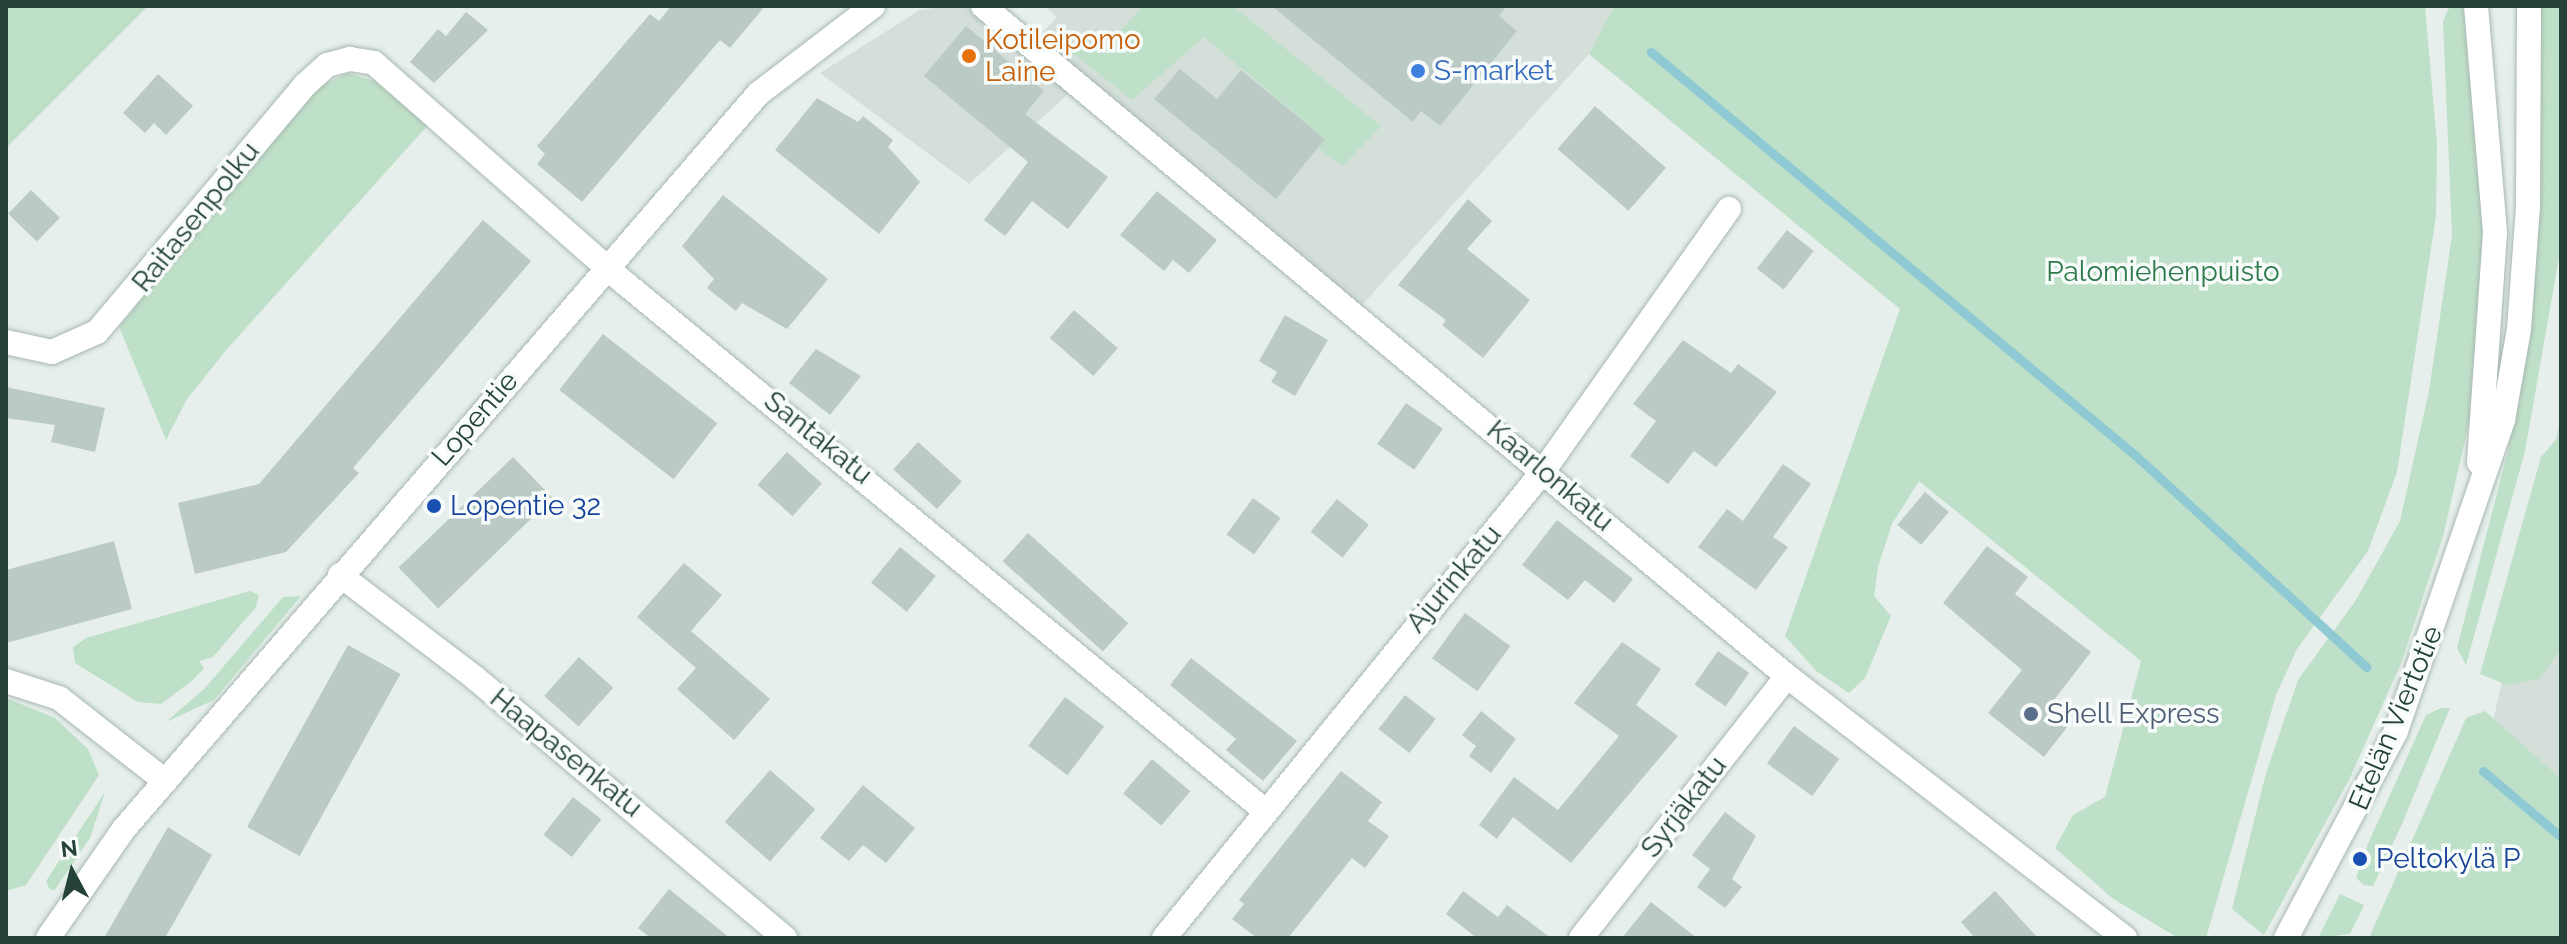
<!DOCTYPE html>
<html>
<head>
<meta charset="utf-8">
<style>
	body { margin:0 }
	#map { position:relative; width:2567px; height:944px; overflow:hidden; background:#e6efeb; font-family:Raleway,sans-serif }
	div>[style] { position:absolute }
	[style*='--x'] { left:calc(var(--x)*1px); top:calc(var(--y)*1px); width:calc(var(--w)*1px); rotate:calc(var(--a)*1deg) }
	.built>* { inset:0; background:#d4dfda }
	.green>* { inset:0; background:#bfe0c8 }
	.stream>* { height:9px; margin:-4.5px; padding:0 4.5px; transform-origin:4.5px; border-radius:4.5px; background:#8ec9d4 }
	.building>* { inset:0; background:#bbcac4; transform-origin:0 0 }
	.roads { filter:drop-shadow(0 0 2px #a8b8b2) drop-shadow(0 0 2px #a8b8b2) }
	.street>* { height:24px; margin:-12px; padding:0 12px; transform-origin:12px; border-radius:12px; background:#fff }
	.secondary>* { height:24px; margin:-12px; padding:0 12px; transform-origin:12px; border-radius:12px; background:#fff }
	.dots>* { width:22px; height:22px; translate:-50% -50%; box-sizing:border-box; border:4px solid #f7fbf9; border-radius:50% }
	span { translate:-50% -50%; white-space:nowrap; text-align:center; line-height:1.15; -webkit-text-stroke:7px #f7fbf9; paint-order:stroke }
	.food-label { font-size:28px; color:#c56008 }
	.left { translate:0 -50%; text-align:left }
	.shop-label { font-size:28px; color:#366cbe }
	.street-label { font-size:28px; color:#24423a }
	.park-label { font-size:28px; color:#2d7a4b }
	.transit-label { font-size:28px; color:#164399 }
	.service-label { font-size:28px; color:#4e5e75 }
	.frame { position:absolute; inset:0; border:8px solid #24423a; pointer-events:none }
	.north { position:absolute; left:32px; top:832px; width:80px; height:80px; -webkit-text-stroke:6px #f7fbf9; paint-order:stroke; rotate:353deg; font-size:22px; font-weight:700; line-height:32px; text-align:center; color:#24423a }
	.north::after { content:''; display:block; margin:auto; width:28px; height:36px; background:#24423a; clip-path:polygon(50% 0,100% 100%,50% 72%,0 100%) }
</style>
</head>
<body>
<div id="map">
	<div class="built">
		<i style="clip-path:polygon(949px 6px,983px 6px,1030px 45px,1057px 17px,1045px 6px,1614px 6px,1589px 54px,1353px 315px,1076px 87px,969px 184px,820px 73px,920px 10px)"></i>
		<i style="clip-path:polygon(2561px 415px,2561px 938px,2440px 938px,2497px 828px,2494px 717px)"></i>
	</div>
	<div class="green">
		<i style="clip-path:polygon(6px 6px,148px 6px,6px 148px)"></i>
		<i style="clip-path:polygon(1143px 6px,1233px 6px,1381px 126px,1343px 166px,1318px 148px,1325px 139px,1204px 37px,1132px 100px,1073px 53px,1083px 39px,1100px 54px)"></i>
		<i style="clip-path:polygon(1614px 6px,2425px 6px,2437px 144px,2436px 216px,2397px 472px,2368px 551px,2297px 649px,2276px 695px,2206px 938px,2178px 938px,2112px 898px,2055px 848px,2073px 815px,2105px 797px,2141px 661px,1919px 481px,1892px 524px,1878px 567px,1874px 596px,1891px 616px,1865px 678px,1849px 693px,1816px 671px,1785px 636px,1900px 309px,1589px 54px)"></i>
		<i style="clip-path:polygon(2450px 6px,2465px 6px,2484px 238px,2474px 400px,2444px 533px,2402px 661px,2350px 778px,2264px 935px,2232px 909px,2266px 773px,2298px 680px,2356px 600px,2400px 521px,2429px 391px,2452px 235px,2443px 21px)"></i>
		<i style="clip-path:polygon(2539px 6px,2561px 6px,2561px 246px,2525px 451px,2466px 665px,2457px 648px,2509px 447px,2524px 361px)"></i>
		<i style="clip-path:polygon(348px 73px,374px 81px,428px 125px,228px 348px,187px 399px,166px 440px,119px 327px,314px 89px)"></i>
		<i style="clip-path:polygon(2561px 434px,2561px 649px,2539px 679px,2507px 685px,2480px 674px,2541px 457px)"></i>
		<i style="clip-path:polygon(250px 591px,259px 595px,256px 607px,213px 657px,199px 661px,204px 668px,193px 680px,161px 704px,138px 702px,75px 663px,73px 647px,86px 638px)"></i>
		<i style="clip-path:polygon(301px 596px,214px 700px,166px 722px,205px 688px,283px 597px)"></i>
		<i style="clip-path:polygon(6px 698px,55px 718px,88px 749px,99px 775px,26px 885px,6px 891px)"></i>
		<i style="clip-path:polygon(2441px 708px,2450px 708px,2402px 824px,2373px 886px,2364px 885px,2356px 878px,2367px 846px,2426px 715px)"></i>
		<i style="clip-path:polygon(2485px 711px,2561px 779px,2561px 938px,2369px 938px,2466px 718px)"></i>
		<i style="clip-path:polygon(105px 792px,90px 838px,54px 891px,49px 888px,46px 881px)"></i>
		<i style="clip-path:polygon(2340px 894px,2364px 905px,2350px 934px,2318px 938px)"></i>
	</div>
	<div class="stream">
		<i style="--x:1651;--y:52;--w:630;--a:39.78"></i>
		<i style="--x:2135;--y:455;--w:314;--a:42.5"></i>
		<i style="--x:2483;--y:771;--w:102;--a:40.2"></i>
	</div>
	<div class="building">
		<i style="clip-path:polygon(671px 6px,765px 6px,730px 48px,720px 40px,582px 202px,537px 164px,545px 154px,537px 146px,650px 14px,659px 21px)"></i>
		<i style="clip-path:polygon(1272px 6px,1507px 6px,1499px 16px,1517px 31px,1440px 126px,1421px 111px,1413px 122px)"></i>
		<i style="clip-path:polygon(466px 12px,488px 30px,434px 83px,410px 62px,438px 29px,446px 36px)"></i>
		<i style="clip-path:polygon(966px 26px,1044px 91px,1025px 114px,1108px 177px,1068px 229px,1032px 201px,1005px 236px,984px 220px,1028px 162px,924px 76px)"></i>
		<i style="clip-path:polygon(1180px 69px,1217px 99px,1241px 70px,1325px 139px,1276px 199px,1154px 99px)"></i>
		<i style="clip-path:polygon(158px 74px,193px 106px,166px 135px,154px 123px,145px 133px,123px 113px)"></i>
		<i style="clip-path:polygon(817px 98px,858px 122px,863px 116px,893px 140px,888px 147px,920px 182px,879px 234px,775px 150px)"></i>
		<i style="left:1595px;top:106px;width:94px;height:57px;rotate:41deg"></i>
		<i style="left:31px;top:190px;width:40px;height:33px;rotate:44deg"></i>
		<i style="clip-path:polygon(1157px 191px,1217px 240px,1189px 273px,1173px 260px,1164px 271px,1120px 235px)"></i>
		<i style="clip-path:polygon(723px 195px,828px 279px,787px 329px,742px 303px,736px 311px,707px 288px,714px 279px,682px 246px)"></i>
		<i style="clip-path:polygon(1468px 199px,1492px 221px,1467px 249px,1530px 300px,1483px 358px,1442px 325px,1446px 320px,1398px 285px)"></i>
		<i style="clip-path:polygon(483px 220px,531px 261px,353px 468px,359px 473px,286px 552px,195px 574px,178px 503px,259px 484px)"></i>
		<i style="left:1787px;top:230px;width:34px;height:49px;rotate:38deg"></i>
		<i style="left:1074px;top:310px;width:58px;height:37px;rotate:41deg"></i>
		<i style="clip-path:polygon(1285px 315px,1328px 340px,1295px 396px,1271px 382px,1277px 372px,1259px 361px)"></i>
		<i style="left:603px;top:334px;width:145px;height:71px;rotate:38deg"></i>
		<i style="clip-path:polygon(1683px 340px,1731px 373px,1738px 364px,1777px 392px,1716px 467px,1694px 451px,1668px 484px,1630px 456px,1656px 421px,1633px 404px)"></i>
		<i style="clip-path:polygon(816px 349px,861px 376px,830px 415px,789px 383px)"></i>
		<i style="clip-path:polygon(6px 387px,105px 408px,95px 452px,51px 442px,55px 425px,6px 418px)"></i>
		<i style="left:1406px;top:403px;width:45px;height:50px;rotate:35deg"></i>
		<i style="left:918px;top:442px;width:59px;height:37px;rotate:42deg"></i>
		<i style="left:787px;top:452px;width:47px;height:44px;rotate:42deg"></i>
		<i style="left:513px;top:457px;width:57px;height:159px;rotate:46deg"></i>
		<i style="clip-path:polygon(1783px 464px,1811px 484px,1773px 537px,1788px 547px,1756px 590px,1698px 547px,1727px 509px,1743px 521px)"></i>
		<i style="left:1925px;top:492px;width:31px;height:43px;rotate:40deg"></i>
		<i style="left:1253px;top:498px;width:34px;height:45px;rotate:36deg"></i>
		<i style="left:1337px;top:499px;width:41px;height:42px;rotate:39deg"></i>
		<i style="clip-path:polygon(1557px 520px,1633px 579px,1614px 603px,1585px 580px,1568px 600px,1522px 565px)"></i>
		<i style="left:1028px;top:533px;width:135px;height:38px;rotate:42deg"></i>
		<i style="clip-path:polygon(114px 541px,132px 609px,6px 643px,6px 570px)"></i>
		<i style="clip-path:polygon(1987px 546px,2028px 577px,2015px 594px,2091px 652px,2047px 709px,2068px 726px,2044px 757px,1988px 713px,2022px 670px,1943px 603px)"></i>
		<i style="left:900px;top:547px;width:46px;height:46px;rotate:39deg"></i>
		<i style="clip-path:polygon(684px 563px,722px 595px,691px 631px,770px 699px,734px 740px,677px 689px,696px 668px,637px 617px)"></i>
		<i style="left:1465px;top:613px;width:56px;height:56px;rotate:36deg"></i>
		<i style="clip-path:polygon(1622px 642px,1661px 669px,1636px 705px,1678px 736px,1571px 863px,1513px 817px,1497px 839px,1479px 825px,1514px 777px,1558px 810px,1619px 736px,1574px 703px)"></i>
		<i style="left:348px;top:645px;width:60px;height:208px;rotate:29deg"></i>
		<i style="left:1718px;top:651px;width:38px;height:41px;rotate:35deg"></i>
		<i style="left:579px;top:657px;width:46px;height:52px;rotate:42deg"></i>
		<i style="clip-path:polygon(1191px 658px,1297px 741px,1263px 781px,1226px 750px,1236px 739px,1170px 685px)"></i>
		<i style="left:1405px;top:695px;width:39px;height:43px;rotate:38deg"></i>
		<i style="left:1065px;top:697px;width:49px;height:61px;rotate:37deg"></i>
		<i style="clip-path:polygon(1481px 711px,1516px 739px,1491px 773px,1469px 756px,1476px 746px,1462px 735px)"></i>
		<i style="left:1794px;top:726px;width:56px;height:46px;rotate:36deg"></i>
		<i style="left:1152px;top:759px;width:50px;height:45px;rotate:40deg"></i>
		<i style="left:770px;top:770px;width:60px;height:69px;rotate:41deg"></i>
		<i style="clip-path:polygon(1341px 771px,1382px 802px,1368px 821px,1389px 836px,1365px 868px,1352px 858px,1288px 938px,1257px 938px,1232px 919px,1244px 904px,1239px 900px)"></i>
		<i style="clip-path:polygon(863px 785px,915px 828px,886px 863px,863px 845px,849px 861px,820px 838px)"></i>
		<i style="left:573px;top:797px;width:36px;height:48px;rotate:38deg"></i>
		<i style="clip-path:polygon(1725px 812px,1756px 836px,1732px 879px,1742px 887px,1725px 908px,1697px 887px,1710px 869px,1692px 855px)"></i>
		<i style="clip-path:polygon(168px 827px,212px 855px,165px 938px,104px 938px)"></i>
		<i style="clip-path:polygon(669px 889px,730px 938px,651px 938px,638px 928px)"></i>
		<i style="clip-path:polygon(1463px 891px,1498px 917px,1507px 905px,1551px 938px,1477px 938px,1446px 914px)"></i>
		<i style="clip-path:polygon(1995px 891px,2038px 938px,1975px 938px,1961px 922px)"></i>
		<i style="clip-path:polygon(1651px 902px,1697px 938px,1622px 938px)"></i>
	</div>
	<div class="roads">
		<div class="street">
			<i style="--x:983;--y:6;--w:1047;--a:39.81"></i>
			<i style="--x:1787;--y:676;--w:428;--a:37.8"></i>
			<i style="--x:6;--y:342;--w:47;--a:12.3"></i>
			<i style="--x:52;--y:352;--w:49;--a:-24"></i>
			<i style="--x:97;--y:332;--w:323;--a:-49.9"></i>
			<i style="--x:305;--y:85;--w:30;--a:-42"></i>
			<i style="--x:327;--y:65;--w:24;--a:-15"></i>
			<i style="--x:350;--y:59;--w:24;--a:9"></i>
			<i style="--x:374;--y:63;--w:335;--a:41.3"></i>
			<i style="--x:626;--y:284;--w:827;--a:39.5"></i>
			<i style="--x:340;--y:575;--w:170;--a:37.3"></i>
			<i style="--x:475;--y:678;--w:405;--a:40"></i>
			<i style="--x:6;--y:681;--w:56;--a:17.8"></i>
			<i style="--x:59;--y:698;--w:135;--a:38.1"></i>
			<i style="--x:1164;--y:938;--w:603;--a:-50.92"></i>
			<i style="--x:1544;--y:470;--w:320;--a:-54.7"></i>
			<i style="--x:1581;--y:938;--w:333;--a:-51.8"></i>
		</div>
		<div class="secondary">
			<i style="--x:2476;--y:6;--w:228;--a:85.2"></i>
			<i style="--x:2495;--y:233;--w:230;--a:94"></i>
			<i style="--x:48;--y:938;--w:131;--a:-55.2"></i>
			<i style="--x:123;--y:830;--w:972;--a:-49.21"></i>
			<i style="--x:758;--y:94;--w:145;--a:-37.4"></i>
			<i style="--x:2286;--y:938;--w:234;--a:-62"></i>
			<i style="--x:2396;--y:731;--w:329;--a:-71"></i>
			<i style="--x:2503;--y:420;--w:92;--a:-80"></i>
			<i style="--x:2519;--y:329;--w:123;--a:-85.8"></i>
			<i style="--x:2528;--y:206;--w:200;--a:-89.7"></i>
		</div>
	</div>
	<div class="dots">
		<i style="left:969px;top:56px;background:#e8710a"></i>
		<i style="left:1418px;top:71px;background:#3f7fe0"></i>
		<i style="left:434px;top:506px;background:#1a4fb4"></i>
		<i style="left:2031px;top:714px;background:#5c6f8a"></i>
		<i style="left:2360px;top:859px;background:#1a4fb4"></i>
	</div>
	<div class="food-label">
		<span class="left" style="left:985px;top:56px">Kotileipomo<br>Laine</span>
	</div>
	<div class="shop-label">
		<span class="left" style="left:1434px;top:71px">S-market</span>
	</div>
	<div class="street-label">
		<span style="left:196px;top:217px;rotate:-51deg">Raitasenpolku</span>
		<span style="left:475px;top:419px;rotate:-49deg">Lopentie</span>
		<span style="left:818px;top:438px;rotate:39deg">Santakatu</span>
		<span style="left:1550px;top:476px;rotate:40deg">Kaarlonkatu</span>
		<span style="left:1454px;top:579px;rotate:-50deg">Ajurinkatu</span>
		<span style="left:2396px;top:718px;rotate:-67deg">Etelän Viertotie</span>
		<span style="left:566px;top:753px;rotate:39deg">Haapasenkatu</span>
		<span style="left:1684px;top:807px;rotate:-52deg">Syrjäkatu</span>
	</div>
	<div class="park-label">
		<span style="left:2163px;top:272px">Palomiehenpuisto</span>
	</div>
	<div class="transit-label">
		<span class="left" style="left:450px;top:506px">Lopentie 32</span>
		<span class="left" style="left:2376px;top:859px">Peltokylä P</span>
	</div>
	<div class="service-label">
		<span class="left" style="left:2047px;top:714px">Shell Express</span>
	</div>
	<div class="frame"></div>
	<div class="north">N</div>
</div>
</body>
</html>
